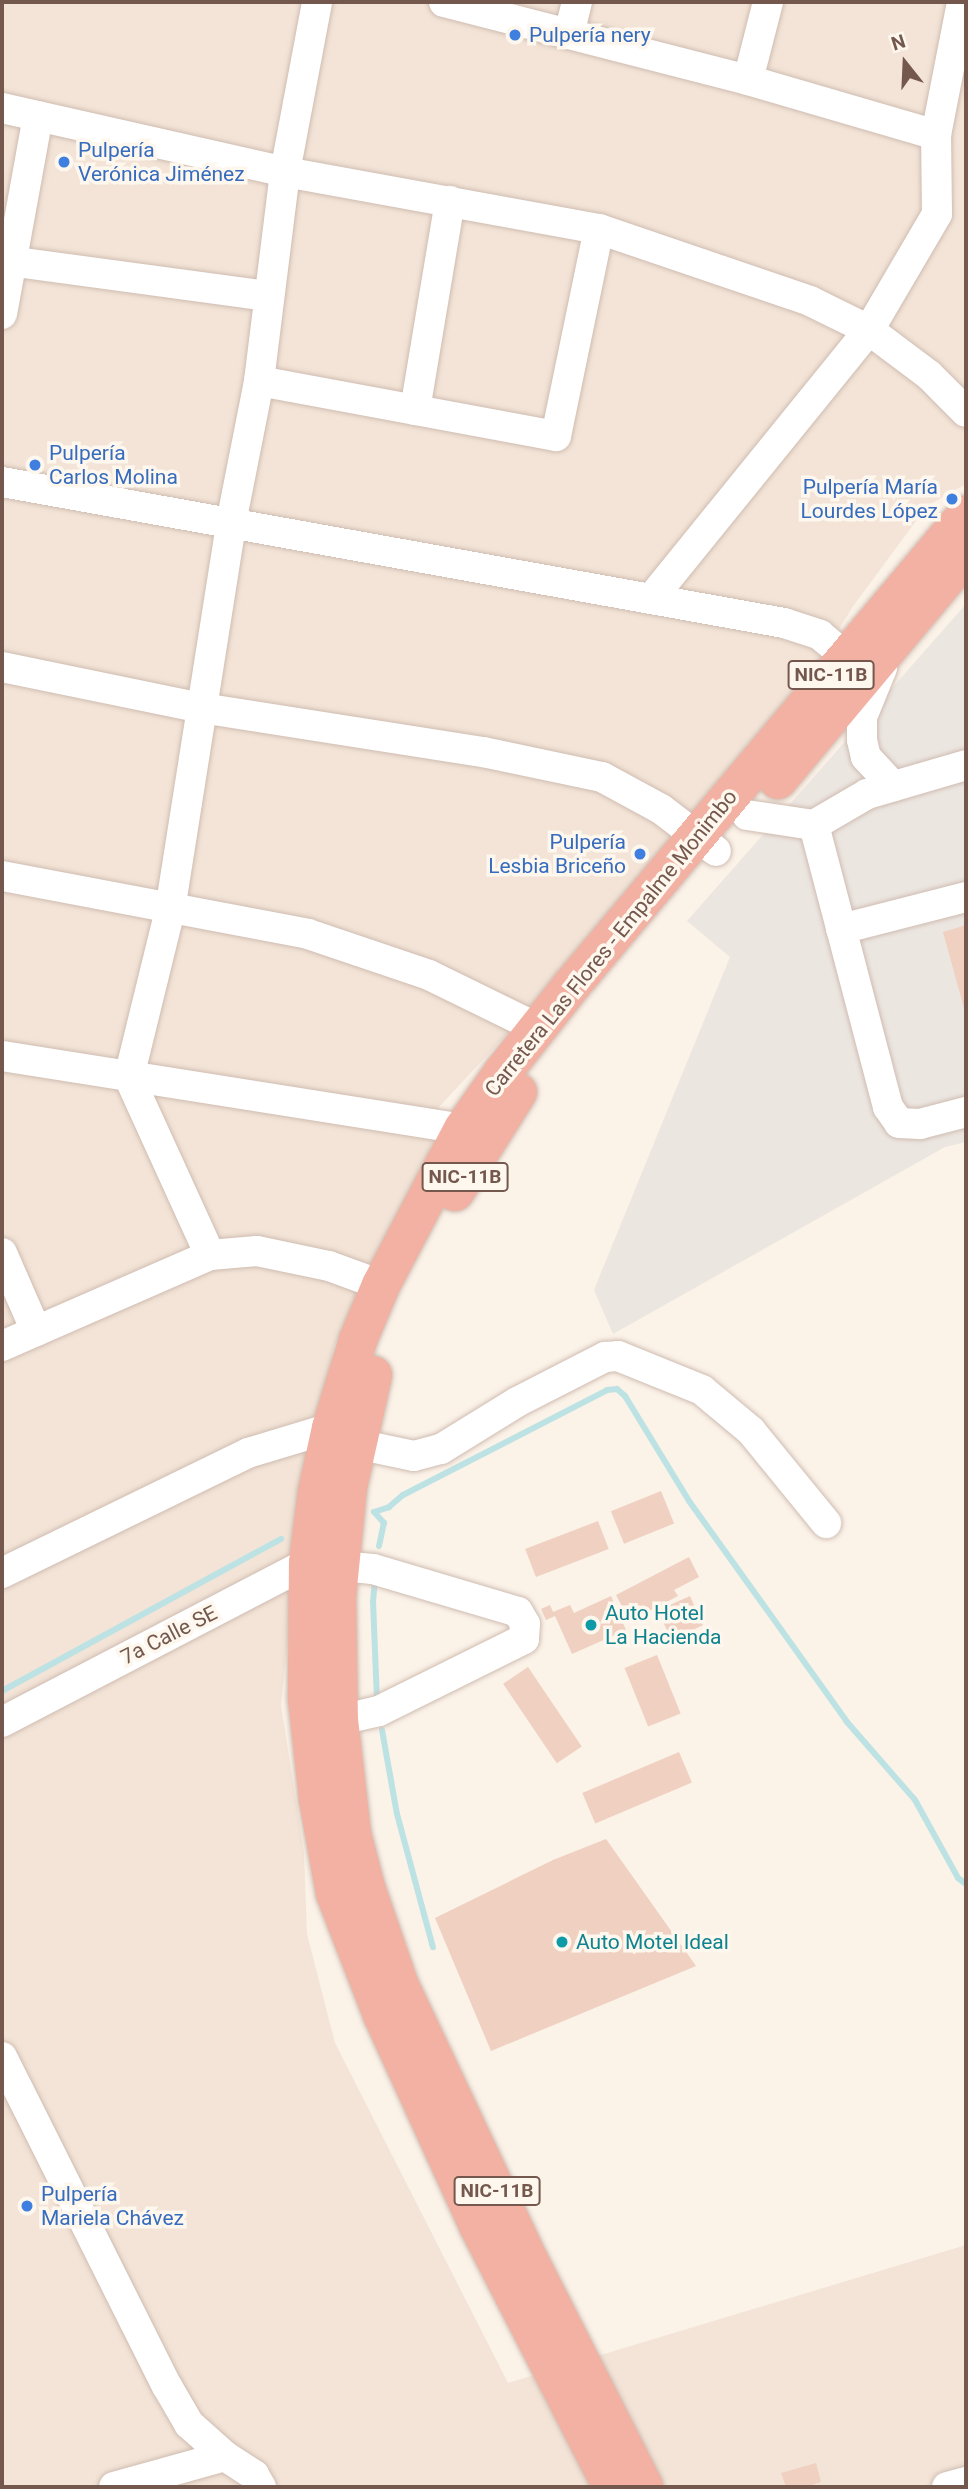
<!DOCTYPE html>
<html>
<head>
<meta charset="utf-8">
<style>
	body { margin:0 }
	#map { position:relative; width:968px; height:2489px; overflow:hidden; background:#fbf2e8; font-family:Roboto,sans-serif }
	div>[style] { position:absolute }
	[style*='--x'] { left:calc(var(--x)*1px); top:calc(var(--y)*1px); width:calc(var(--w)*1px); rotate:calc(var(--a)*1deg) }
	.residential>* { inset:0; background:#f3e4d7 }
	.industrial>* { inset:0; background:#ece6e1 }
	.stream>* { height:6px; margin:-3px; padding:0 3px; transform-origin:3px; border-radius:3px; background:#bde2e4 }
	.building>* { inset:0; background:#efd0c1; transform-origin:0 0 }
	.roads { filter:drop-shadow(0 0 2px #cfbcb1) drop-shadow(0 0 2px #cfbcb1) }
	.minor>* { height:30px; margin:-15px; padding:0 15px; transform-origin:15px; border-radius:15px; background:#fff }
	.highway>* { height:38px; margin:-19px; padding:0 19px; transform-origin:19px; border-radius:19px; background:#f2b1a2 }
	.dots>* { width:19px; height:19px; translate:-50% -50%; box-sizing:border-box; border:4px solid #fef7ee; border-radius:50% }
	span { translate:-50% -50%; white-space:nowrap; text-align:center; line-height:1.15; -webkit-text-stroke:7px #fef7ee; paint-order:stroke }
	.shield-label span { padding:2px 5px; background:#fef7ee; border:2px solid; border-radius:5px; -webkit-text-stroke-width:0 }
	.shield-label { font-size:19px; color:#74584d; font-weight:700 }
	.shop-label { font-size:21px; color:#366cbe }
	.left { translate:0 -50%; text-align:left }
	.right { translate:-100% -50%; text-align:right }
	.street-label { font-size:21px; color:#74584d }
	.culture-label { font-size:21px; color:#0d838f }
	.frame { position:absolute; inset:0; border:4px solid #74584d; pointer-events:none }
	.north { position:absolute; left:870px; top:28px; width:70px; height:70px; -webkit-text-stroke:5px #fef7ee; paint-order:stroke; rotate:342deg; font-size:19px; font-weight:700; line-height:28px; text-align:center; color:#74584d }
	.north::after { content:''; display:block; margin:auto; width:24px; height:32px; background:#74584d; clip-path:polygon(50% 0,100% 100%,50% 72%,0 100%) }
</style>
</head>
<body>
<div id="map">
	<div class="residential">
		<i style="clip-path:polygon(2px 2px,966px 2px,966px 484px,927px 506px,854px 605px,746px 777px,439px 1107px,415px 1216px,334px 1346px,302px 1498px,281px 1705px,304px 1853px,307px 1934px,335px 2043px,508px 2383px,966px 2245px,966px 2487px,2px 2487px)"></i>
	</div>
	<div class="industrial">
		<i style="clip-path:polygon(966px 604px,966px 1142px,945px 1147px,613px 1334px,594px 1290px,730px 957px,687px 921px)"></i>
	</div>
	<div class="stream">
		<i style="--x:379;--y:1546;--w:24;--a:-78"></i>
		<i style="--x:384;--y:1523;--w:15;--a:-132"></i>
		<i style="--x:374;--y:1512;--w:16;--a:-18"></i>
		<i style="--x:389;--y:1507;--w:18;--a:-41"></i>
		<i style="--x:403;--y:1495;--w:229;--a:-27.2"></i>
		<i style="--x:607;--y:1390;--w:10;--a:-6"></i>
		<i style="--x:617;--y:1389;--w:11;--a:41"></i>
		<i style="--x:625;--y:1396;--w:123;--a:58.6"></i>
		<i style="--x:689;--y:1501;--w:272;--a:54.4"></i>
		<i style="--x:847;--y:1722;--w:103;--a:48.9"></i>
		<i style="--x:915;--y:1800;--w:89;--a:61.1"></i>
		<i style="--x:958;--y:1878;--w:10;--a:37"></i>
		<i style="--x:375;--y:1579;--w:22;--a:95"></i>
		<i style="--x:373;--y:1601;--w:99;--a:87.7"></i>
		<i style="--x:2;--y:1691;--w:318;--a:-28.6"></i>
		<i style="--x:382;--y:1730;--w:85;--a:79.9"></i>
		<i style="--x:397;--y:1814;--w:138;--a:74.9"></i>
	</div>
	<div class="building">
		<i style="clip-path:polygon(966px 925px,966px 1012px,965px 1012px,943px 932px)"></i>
		<i style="left:661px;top:1491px;width:35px;height:54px;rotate:68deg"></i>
		<i style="left:598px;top:1521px;width:30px;height:78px;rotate:69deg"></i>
		<i style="clip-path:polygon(689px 1557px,699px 1577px,674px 1590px,678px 1596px,630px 1621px,616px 1595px)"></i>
		<i style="clip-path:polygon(611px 1596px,626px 1630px,572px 1654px,555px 1616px,546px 1620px,541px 1609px,550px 1605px,553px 1612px,570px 1605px,574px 1613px)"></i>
		<i style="left:690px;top:1596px;width:32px;height:35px;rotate:66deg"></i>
		<i style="left:657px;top:1655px;width:63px;height:35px;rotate:68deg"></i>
		<i style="left:528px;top:1667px;width:96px;height:30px;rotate:56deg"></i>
		<i style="left:679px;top:1752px;width:33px;height:105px;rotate:67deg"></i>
		<i style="clip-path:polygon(606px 1839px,696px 1966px,491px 2051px,435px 1918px,553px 1860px)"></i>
		<i style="clip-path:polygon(816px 2463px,821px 2482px,805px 2487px,786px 2487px,781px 2473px)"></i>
	</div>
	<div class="roads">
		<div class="minor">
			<i style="--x:444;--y:2;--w:314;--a:14.4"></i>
			<i style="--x:748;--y:80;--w:196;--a:16.3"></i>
			<i style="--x:569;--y:34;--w:33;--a:-76"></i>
			<i style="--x:748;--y:80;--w:81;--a:-75.6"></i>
			<i style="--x:2;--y:108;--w:290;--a:12.7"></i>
			<i style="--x:285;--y:172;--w:319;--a:10.3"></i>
			<i style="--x:599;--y:229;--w:223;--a:18.8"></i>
			<i style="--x:810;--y:301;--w:66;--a:26.2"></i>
			<i style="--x:869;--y:330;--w:75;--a:36.9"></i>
			<i style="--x:929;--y:375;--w:52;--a:45"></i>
			<i style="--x:2;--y:260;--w:267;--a:7.7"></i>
			<i style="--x:2;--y:314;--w:201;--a:-79.7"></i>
			<i style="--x:259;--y:381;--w:302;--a:10.5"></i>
			<i style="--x:556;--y:436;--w:211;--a:-78.3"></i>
			<i style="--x:415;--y:410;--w:212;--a:-80.5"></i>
			<i style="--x:2;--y:482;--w:795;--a:10.22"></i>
			<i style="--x:784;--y:623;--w:38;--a:18"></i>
			<i style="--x:820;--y:635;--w:34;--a:40"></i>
			<i style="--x:651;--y:599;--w:346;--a:-51"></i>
			<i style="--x:869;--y:330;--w:134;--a:-59.6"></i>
			<i style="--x:937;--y:214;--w:79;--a:-90.7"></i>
			<i style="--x:936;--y:135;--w:136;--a:-78.9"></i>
			<i style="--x:2;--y:667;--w:203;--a:11.6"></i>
			<i style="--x:201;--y:708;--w:285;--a:8.9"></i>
			<i style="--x:483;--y:752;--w:122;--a:11.9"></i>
			<i style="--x:602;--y:777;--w:67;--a:28.5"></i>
			<i style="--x:661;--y:809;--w:69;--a:37.4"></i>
			<i style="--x:882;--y:668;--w:53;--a:112.2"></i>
			<i style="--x:862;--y:717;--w:23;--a:90"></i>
			<i style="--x:862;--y:740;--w:17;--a:77"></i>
			<i style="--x:866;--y:757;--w:40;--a:47"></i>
			<i style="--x:747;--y:815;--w:68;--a:8.5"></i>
			<i style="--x:814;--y:825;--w:61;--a:-30.3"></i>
			<i style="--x:867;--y:794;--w:103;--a:-16.3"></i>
			<i style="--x:814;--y:825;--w:292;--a:75.3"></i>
			<i style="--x:888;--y:1107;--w:19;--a:55"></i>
			<i style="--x:899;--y:1123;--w:21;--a:3"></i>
			<i style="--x:920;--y:1124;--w:48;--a:-14.6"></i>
			<i style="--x:2;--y:876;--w:311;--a:10.7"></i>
			<i style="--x:308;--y:934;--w:128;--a:18.7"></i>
			<i style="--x:429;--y:975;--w:120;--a:26.1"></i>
			<i style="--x:841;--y:929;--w:129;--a:-14.4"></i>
			<i style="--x:2;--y:1056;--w:467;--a:9"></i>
			<i style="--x:2;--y:1253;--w:85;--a:66.4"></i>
			<i style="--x:210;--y:1255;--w:196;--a:-114.5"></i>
			<i style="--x:129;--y:1077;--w:172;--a:-76.2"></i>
			<i style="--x:170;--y:910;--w:392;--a:-81"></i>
			<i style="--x:231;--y:523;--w:145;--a:-78.8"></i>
			<i style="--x:259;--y:381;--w:211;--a:-82.9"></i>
			<i style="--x:285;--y:172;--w:173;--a:-79.3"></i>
			<i style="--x:2;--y:1346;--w:227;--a:-23.6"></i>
			<i style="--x:210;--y:1255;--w:47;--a:-4.9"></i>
			<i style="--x:257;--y:1251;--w:74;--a:11.8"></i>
			<i style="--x:329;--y:1266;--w:55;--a:20.1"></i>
			<i style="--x:357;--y:1444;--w:58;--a:11.9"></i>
			<i style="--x:414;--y:1456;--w:28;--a:-15"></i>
			<i style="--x:441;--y:1449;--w:89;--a:-31.7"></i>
			<i style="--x:517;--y:1402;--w:99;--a:-27.1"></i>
			<i style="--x:605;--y:1357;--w:13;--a:-4"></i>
			<i style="--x:618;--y:1356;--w:91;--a:22"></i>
			<i style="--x:702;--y:1390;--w:64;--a:39.9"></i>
			<i style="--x:751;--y:1431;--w:119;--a:50.8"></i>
			<i style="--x:2;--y:1573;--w:274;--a:-26"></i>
			<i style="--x:248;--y:1453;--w:87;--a:-16.8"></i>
			<i style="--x:2;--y:1722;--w:345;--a:-27.5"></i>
			<i style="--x:308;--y:1563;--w:65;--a:5.3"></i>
			<i style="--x:373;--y:1569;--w:151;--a:16.5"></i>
			<i style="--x:518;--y:1612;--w:14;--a:60"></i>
			<i style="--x:525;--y:1624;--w:15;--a:94"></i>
			<i style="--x:524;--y:1639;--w:162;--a:153.6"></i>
			<i style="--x:379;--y:1711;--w:41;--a:167.3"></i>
			<i style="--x:2;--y:2057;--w:368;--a:63.4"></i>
			<i style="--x:167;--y:2386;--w:44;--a:59.9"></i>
			<i style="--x:189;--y:2424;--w:48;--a:41.6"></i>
			<i style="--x:225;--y:2456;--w:35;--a:33"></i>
			<i style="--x:254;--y:2475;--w:14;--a:60"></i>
			<i style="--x:114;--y:2487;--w:115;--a:-15.6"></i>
			<i style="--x:947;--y:2487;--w:20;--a:-15"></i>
		</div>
		<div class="highway">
			<i style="--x:778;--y:780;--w:293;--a:-50.1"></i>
			<i style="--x:455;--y:1192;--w:118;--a:-57.8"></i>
			<i style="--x:373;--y:1375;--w:115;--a:102.6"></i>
			<i style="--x:348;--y:1487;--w:111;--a:95.7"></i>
			<i style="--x:337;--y:1597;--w:123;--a:89.1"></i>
			<i style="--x:339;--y:1720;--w:115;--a:83.5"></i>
			<i style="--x:352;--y:1834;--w:56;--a:75.5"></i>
			<i style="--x:366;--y:1888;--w:102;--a:71"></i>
			<i style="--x:399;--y:1984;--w:307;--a:64.8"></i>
			<i style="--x:530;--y:2262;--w:252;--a:63.1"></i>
			<i style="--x:612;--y:2487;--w:294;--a:-117.1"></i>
			<i style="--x:478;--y:2225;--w:229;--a:-114.5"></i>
			<i style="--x:383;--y:2017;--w:133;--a:-111.2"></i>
			<i style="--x:335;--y:1893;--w:96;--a:-100.3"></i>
			<i style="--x:318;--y:1799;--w:102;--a:-96.2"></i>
			<i style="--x:307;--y:1698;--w:135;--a:-89.6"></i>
			<i style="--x:308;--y:1563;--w:72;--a:-82.8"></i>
			<i style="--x:317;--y:1492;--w:66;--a:-77.7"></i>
			<i style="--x:331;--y:1428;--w:92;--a:-72.9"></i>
			<i style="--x:358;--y:1340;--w:60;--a:-67.3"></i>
			<i style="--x:381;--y:1285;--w:176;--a:-62.3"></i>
			<i style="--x:463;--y:1129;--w:70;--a:-54.9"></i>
			<i style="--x:503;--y:1072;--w:110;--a:-51.7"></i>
			<i style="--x:571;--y:986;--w:615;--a:-50.02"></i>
		</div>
	</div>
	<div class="dots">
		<i style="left:515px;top:35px;background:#3f7fe0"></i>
		<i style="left:64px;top:162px;background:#3f7fe0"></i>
		<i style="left:35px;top:465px;background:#3f7fe0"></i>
		<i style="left:952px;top:499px;background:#3f7fe0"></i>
		<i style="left:640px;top:854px;background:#3f7fe0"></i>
		<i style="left:591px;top:1625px;background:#0f9aa8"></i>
		<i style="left:562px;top:1942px;background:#0f9aa8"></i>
		<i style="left:27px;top:2206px;background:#3f7fe0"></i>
	</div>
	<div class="shield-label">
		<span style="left:831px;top:675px">NIC-11B</span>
		<span style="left:465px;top:1177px">NIC-11B</span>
		<span style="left:497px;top:2191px">NIC-11B</span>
	</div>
	<div class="shop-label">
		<span class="left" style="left:529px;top:35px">Pulpería nery</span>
		<span class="left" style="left:78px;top:162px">Pulpería<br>Verónica Jiménez</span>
		<span class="left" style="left:49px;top:465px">Pulpería<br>Carlos Molina</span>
		<span class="right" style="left:938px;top:499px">Pulpería María<br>Lourdes López</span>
		<span class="right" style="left:626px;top:854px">Pulpería<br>Lesbia Briceño</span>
		<span class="left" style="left:41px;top:2206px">Pulpería<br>Mariela Chávez</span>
	</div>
	<div class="street-label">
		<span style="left:611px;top:943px;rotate:-51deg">Carretera Las Flores - Empalme Monimbo</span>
		<span style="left:169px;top:1635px;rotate:-27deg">7a Calle SE</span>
	</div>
	<div class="culture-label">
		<span class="left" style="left:605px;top:1625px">Auto Hotel<br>La Hacienda</span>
		<span class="left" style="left:576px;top:1942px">Auto Motel Ideal</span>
	</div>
	<div class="frame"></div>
	<div class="north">N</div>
</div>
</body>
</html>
